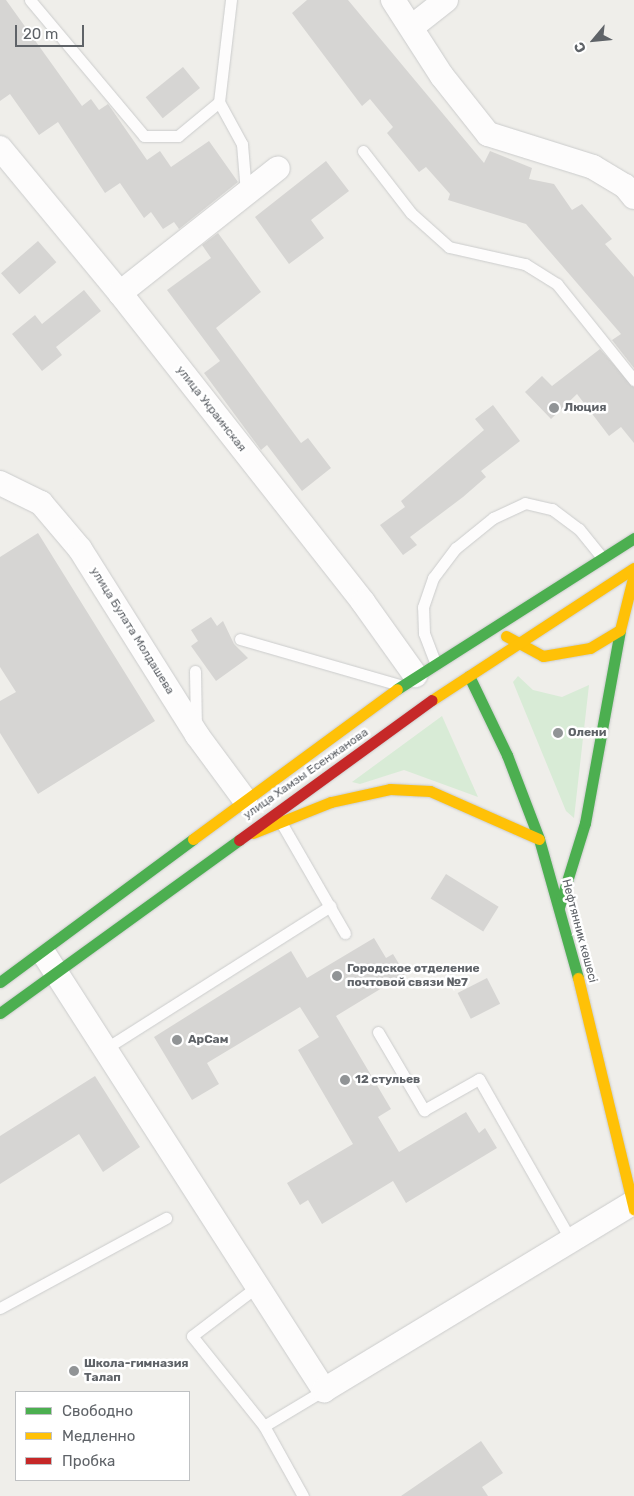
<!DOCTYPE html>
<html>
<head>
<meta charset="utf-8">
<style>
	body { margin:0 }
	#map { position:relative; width:634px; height:1496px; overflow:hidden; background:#efeeea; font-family:Rubik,sans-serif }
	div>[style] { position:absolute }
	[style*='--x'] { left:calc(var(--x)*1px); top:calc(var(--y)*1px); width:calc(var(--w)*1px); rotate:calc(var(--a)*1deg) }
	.green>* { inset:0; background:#d8ebd6 }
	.building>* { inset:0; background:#d6d5d3; transform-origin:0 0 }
	.roads { filter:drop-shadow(0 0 1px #cbcccc) drop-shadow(0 0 1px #cbcccc) }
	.lane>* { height:11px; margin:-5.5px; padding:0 5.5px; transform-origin:5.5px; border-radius:5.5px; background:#fdfcfc }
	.street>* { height:24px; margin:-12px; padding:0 12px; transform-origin:12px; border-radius:12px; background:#fdfcfc }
	.fast>* { height:11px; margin:-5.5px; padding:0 5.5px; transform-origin:5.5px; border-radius:5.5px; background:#4caf50 }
	.slow>* { height:11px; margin:-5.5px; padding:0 5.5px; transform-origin:5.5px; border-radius:5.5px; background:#ffc107 }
	.jam>* { height:11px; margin:-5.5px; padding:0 5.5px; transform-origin:5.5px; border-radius:5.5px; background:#c62828 }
	.dots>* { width:14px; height:14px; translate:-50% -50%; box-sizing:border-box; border:2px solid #fff; border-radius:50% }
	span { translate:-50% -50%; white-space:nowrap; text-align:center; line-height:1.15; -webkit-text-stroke:5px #fff; paint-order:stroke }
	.poi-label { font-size:12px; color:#5f6368; font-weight:700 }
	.left { translate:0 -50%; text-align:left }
	.street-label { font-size:12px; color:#5f6368 }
	.legend { position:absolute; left:15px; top:1391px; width:175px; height:90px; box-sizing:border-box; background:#fff; border:1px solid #bfc1c3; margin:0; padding:6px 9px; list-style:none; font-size:15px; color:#5f6368 }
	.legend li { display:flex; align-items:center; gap:10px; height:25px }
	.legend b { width:25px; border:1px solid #bfc1c3 }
	.north { position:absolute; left:569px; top:15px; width:50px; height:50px; -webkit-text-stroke:4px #fff; paint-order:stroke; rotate:242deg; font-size:14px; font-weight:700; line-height:20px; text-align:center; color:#5f6368 }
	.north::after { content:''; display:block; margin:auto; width:18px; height:22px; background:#5f6368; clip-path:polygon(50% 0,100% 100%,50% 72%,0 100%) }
	.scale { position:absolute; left:15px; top:25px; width:69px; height:22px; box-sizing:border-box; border:2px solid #5f6368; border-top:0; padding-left:6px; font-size:15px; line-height:18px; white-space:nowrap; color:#5f6368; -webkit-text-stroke:4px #fff; paint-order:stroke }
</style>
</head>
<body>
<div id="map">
	<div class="green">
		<i style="clip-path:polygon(518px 676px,533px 690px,562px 697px,589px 685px,574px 818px,566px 811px,513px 682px)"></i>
		<i style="clip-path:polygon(442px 716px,478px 797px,404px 770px,360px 784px,352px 782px)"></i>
	</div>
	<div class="building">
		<i style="clip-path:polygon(0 0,6px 0,82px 106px,91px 99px,99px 110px,108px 104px,147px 160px,160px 151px,171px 167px,209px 141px,238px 182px,179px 229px,174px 222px,163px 229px,151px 212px,144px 218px,120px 183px,105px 193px,58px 122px,39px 135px,10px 94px,0 101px)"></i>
		<i style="clip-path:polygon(307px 0,348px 0,484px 163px,490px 151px,532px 168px,529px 179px,554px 184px,572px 210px,582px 204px,612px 239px,605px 244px,634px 277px,634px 368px,612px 340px,621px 334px,526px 224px,448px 200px,450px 194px,426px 167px,419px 172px,387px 133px,393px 127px,370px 99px,362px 106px,292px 13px)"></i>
		<i style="left:183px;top:67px;width:27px;height:48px;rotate:51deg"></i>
		<i style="clip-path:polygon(326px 161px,349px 191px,311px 220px,324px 238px,289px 264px,255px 217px)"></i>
		<i style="clip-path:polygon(218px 233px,261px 292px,216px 328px,301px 443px,308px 438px,331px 468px,302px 491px,267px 445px,261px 450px,204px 373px,220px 361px,167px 290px,211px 258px,202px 245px)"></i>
		<i style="left:38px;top:241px;width:28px;height:49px;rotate:49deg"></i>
		<i style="clip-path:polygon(84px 290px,101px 311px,56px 347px,62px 355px,42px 371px,12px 334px,35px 315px,42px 324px)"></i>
		<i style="clip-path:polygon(600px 349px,634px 387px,634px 443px,621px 427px,609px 436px,577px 394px,551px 419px,525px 392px,542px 376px,552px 386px)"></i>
		<i style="clip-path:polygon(493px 405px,520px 441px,481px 471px,486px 477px,463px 497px,410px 537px,417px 545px,403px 555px,380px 525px,405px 507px,401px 501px,484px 430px,475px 419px)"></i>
		<i style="clip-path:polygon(38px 533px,155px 721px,38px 794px,0 733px,0 701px,16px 692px,0 667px,0 557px)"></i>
		<i style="clip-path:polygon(211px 617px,217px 626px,223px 621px,234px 644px,248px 658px,216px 681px,191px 646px,198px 641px,191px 630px)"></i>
		<i style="left:446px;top:874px;width:62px;height:29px;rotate:32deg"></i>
		<i style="clip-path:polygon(374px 938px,386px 958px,393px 954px,405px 974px,336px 1016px,391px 1109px,378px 1117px,399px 1152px,466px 1112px,479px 1133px,485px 1128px,497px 1148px,406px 1203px,393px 1181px,322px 1224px,308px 1200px,300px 1205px,287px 1183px,353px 1144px,298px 1050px,319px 1037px,300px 1007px,207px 1063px,219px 1084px,192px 1100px,154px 1037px,291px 951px,307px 978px)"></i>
		<i style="left:487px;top:978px;width:29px;height:33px;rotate:63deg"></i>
		<i style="clip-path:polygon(95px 1076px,140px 1147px,103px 1172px,79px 1134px,0 1184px,0 1136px)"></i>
		<i style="clip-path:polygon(481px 1441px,503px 1473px,482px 1487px,488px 1496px,401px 1496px)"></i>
	</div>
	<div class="roads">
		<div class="lane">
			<i style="--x:30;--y:0;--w:177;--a:50"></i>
			<i style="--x:144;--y:136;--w:34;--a:0"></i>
			<i style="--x:178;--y:136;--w:53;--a:-39.7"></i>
			<i style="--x:219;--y:102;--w:103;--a:-83.3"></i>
			<i style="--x:219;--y:102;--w:48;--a:61.3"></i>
			<i style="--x:242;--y:144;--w:49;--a:85.3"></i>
			<i style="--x:363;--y:151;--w:78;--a:52.3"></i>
			<i style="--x:411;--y:213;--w:51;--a:41.8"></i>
			<i style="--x:449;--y:247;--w:78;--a:12.6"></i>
			<i style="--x:525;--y:264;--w:38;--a:32"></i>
			<i style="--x:557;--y:284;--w:123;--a:51.3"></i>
			<i style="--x:240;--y:639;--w:166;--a:16.1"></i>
			<i style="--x:435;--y:662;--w:31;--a:-111"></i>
			<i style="--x:424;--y:633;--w:26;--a:-92"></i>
			<i style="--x:423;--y:607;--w:31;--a:-71"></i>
			<i style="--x:433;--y:578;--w:38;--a:-53"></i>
			<i style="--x:456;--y:548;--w:48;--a:-39"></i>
			<i style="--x:493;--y:518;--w:35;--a:-25"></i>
			<i style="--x:525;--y:503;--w:28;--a:13"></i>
			<i style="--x:552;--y:509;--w:34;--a:37"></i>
			<i style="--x:579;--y:529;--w:35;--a:51"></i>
			<i style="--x:195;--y:671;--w:56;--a:89"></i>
			<i style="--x:282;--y:824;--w:126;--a:60"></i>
			<i style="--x:378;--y:1032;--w:91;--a:59.5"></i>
			<i style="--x:424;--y:1110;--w:63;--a:-29.4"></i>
			<i style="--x:479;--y:1079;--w:185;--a:60.3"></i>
			<i style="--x:105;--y:1049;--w:267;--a:-32.4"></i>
			<i style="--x:259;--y:1285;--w:84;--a:142.7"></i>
			<i style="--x:192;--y:1336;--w:115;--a:51.3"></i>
			<i style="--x:264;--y:1426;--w:70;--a:-31"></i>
			<i style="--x:0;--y:1308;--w:189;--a:-28.5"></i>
			<i style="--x:264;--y:1426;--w:80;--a:60.9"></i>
		</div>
		<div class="street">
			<i style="--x:393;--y:0;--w:90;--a:57.2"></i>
			<i style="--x:442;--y:76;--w:74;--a:51.6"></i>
			<i style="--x:488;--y:134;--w:110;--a:17.4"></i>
			<i style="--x:593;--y:167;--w:37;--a:31"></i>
			<i style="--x:625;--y:186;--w:14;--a:51"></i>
			<i style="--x:413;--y:26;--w:42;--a:-38.2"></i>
			<i style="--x:0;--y:148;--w:188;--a:50.4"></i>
			<i style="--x:120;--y:293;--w:393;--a:51.8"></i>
			<i style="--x:363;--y:602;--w:90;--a:54.5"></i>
			<i style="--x:120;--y:293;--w:201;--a:-38.3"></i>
			<i style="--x:0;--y:483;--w:46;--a:26"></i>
			<i style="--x:41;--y:503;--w:60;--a:49.7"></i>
			<i style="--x:80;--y:549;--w:220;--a:57.8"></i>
			<i style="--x:197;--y:735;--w:81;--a:53.6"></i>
			<i style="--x:46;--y:957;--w:515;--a:57.3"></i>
			<i style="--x:324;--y:1390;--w:361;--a:-31.2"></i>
		</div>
		<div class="fast">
			<i style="--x:469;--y:676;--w:88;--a:64.3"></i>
			<i style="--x:507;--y:755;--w:90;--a:69.1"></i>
			<i style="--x:539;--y:839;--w:144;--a:74.3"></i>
			<i style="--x:397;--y:689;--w:281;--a:-32.5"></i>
			<i style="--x:559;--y:907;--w:88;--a:-72.8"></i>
			<i style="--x:585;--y:823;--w:196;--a:-79.7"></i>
			<i style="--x:0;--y:982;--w:240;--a:-36.5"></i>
			<i style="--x:0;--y:1013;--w:295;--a:-35.9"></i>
		</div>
		<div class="slow">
			<i style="--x:506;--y:636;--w:42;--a:28.4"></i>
			<i style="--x:543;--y:656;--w:48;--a:-9.7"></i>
			<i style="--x:590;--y:648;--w:35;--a:-31"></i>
			<i style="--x:620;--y:630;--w:58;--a:-76"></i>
			<i style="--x:432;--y:700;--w:241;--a:-33.2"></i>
			<i style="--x:253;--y:833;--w:84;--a:-21.7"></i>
			<i style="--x:331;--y:802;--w:60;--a:-12.4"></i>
			<i style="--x:390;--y:789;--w:40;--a:2.9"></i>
			<i style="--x:430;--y:791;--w:119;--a:23.8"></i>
			<i style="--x:193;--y:839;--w:253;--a:-36.3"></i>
			<i style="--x:578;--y:978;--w:238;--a:76.4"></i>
		</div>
		<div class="jam">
			<i style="--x:239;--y:840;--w:238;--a:-36"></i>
		</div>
	</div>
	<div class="dots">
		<i style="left:554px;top:408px;background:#919496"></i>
		<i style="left:558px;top:733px;background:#919496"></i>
		<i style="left:337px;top:976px;background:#919496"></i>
		<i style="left:177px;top:1040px;background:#919496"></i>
		<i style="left:345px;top:1080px;background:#919496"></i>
		<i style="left:74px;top:1371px;background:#919496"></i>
	</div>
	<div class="poi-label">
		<span class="left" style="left:564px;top:408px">Люция</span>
		<span class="left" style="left:568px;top:733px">Олени</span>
		<span class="left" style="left:347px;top:976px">Городское отделение<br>почтовой связи №7</span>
		<span class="left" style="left:188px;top:1040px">АрСам</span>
		<span class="left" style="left:355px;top:1080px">12 стульев</span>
		<span class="left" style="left:84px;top:1371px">Школа-гимназия<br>Талап</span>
	</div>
	<div class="street-label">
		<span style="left:211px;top:409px;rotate:52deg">улица Украинская</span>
		<span style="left:132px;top:631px;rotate:58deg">улица Булата Молдашева</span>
		<span style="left:306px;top:774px;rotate:-35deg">улица Хамзы Есенжанова</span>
		<span style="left:579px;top:931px;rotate:75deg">Нефтянник көшесі</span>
	</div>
	<ul class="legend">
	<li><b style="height:6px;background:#4caf50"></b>Свободно</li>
	<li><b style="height:6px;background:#ffc107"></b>Медленно</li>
	<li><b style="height:6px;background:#c62828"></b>Пробка</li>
	</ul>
	<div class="north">С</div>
	<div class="scale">20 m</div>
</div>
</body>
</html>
